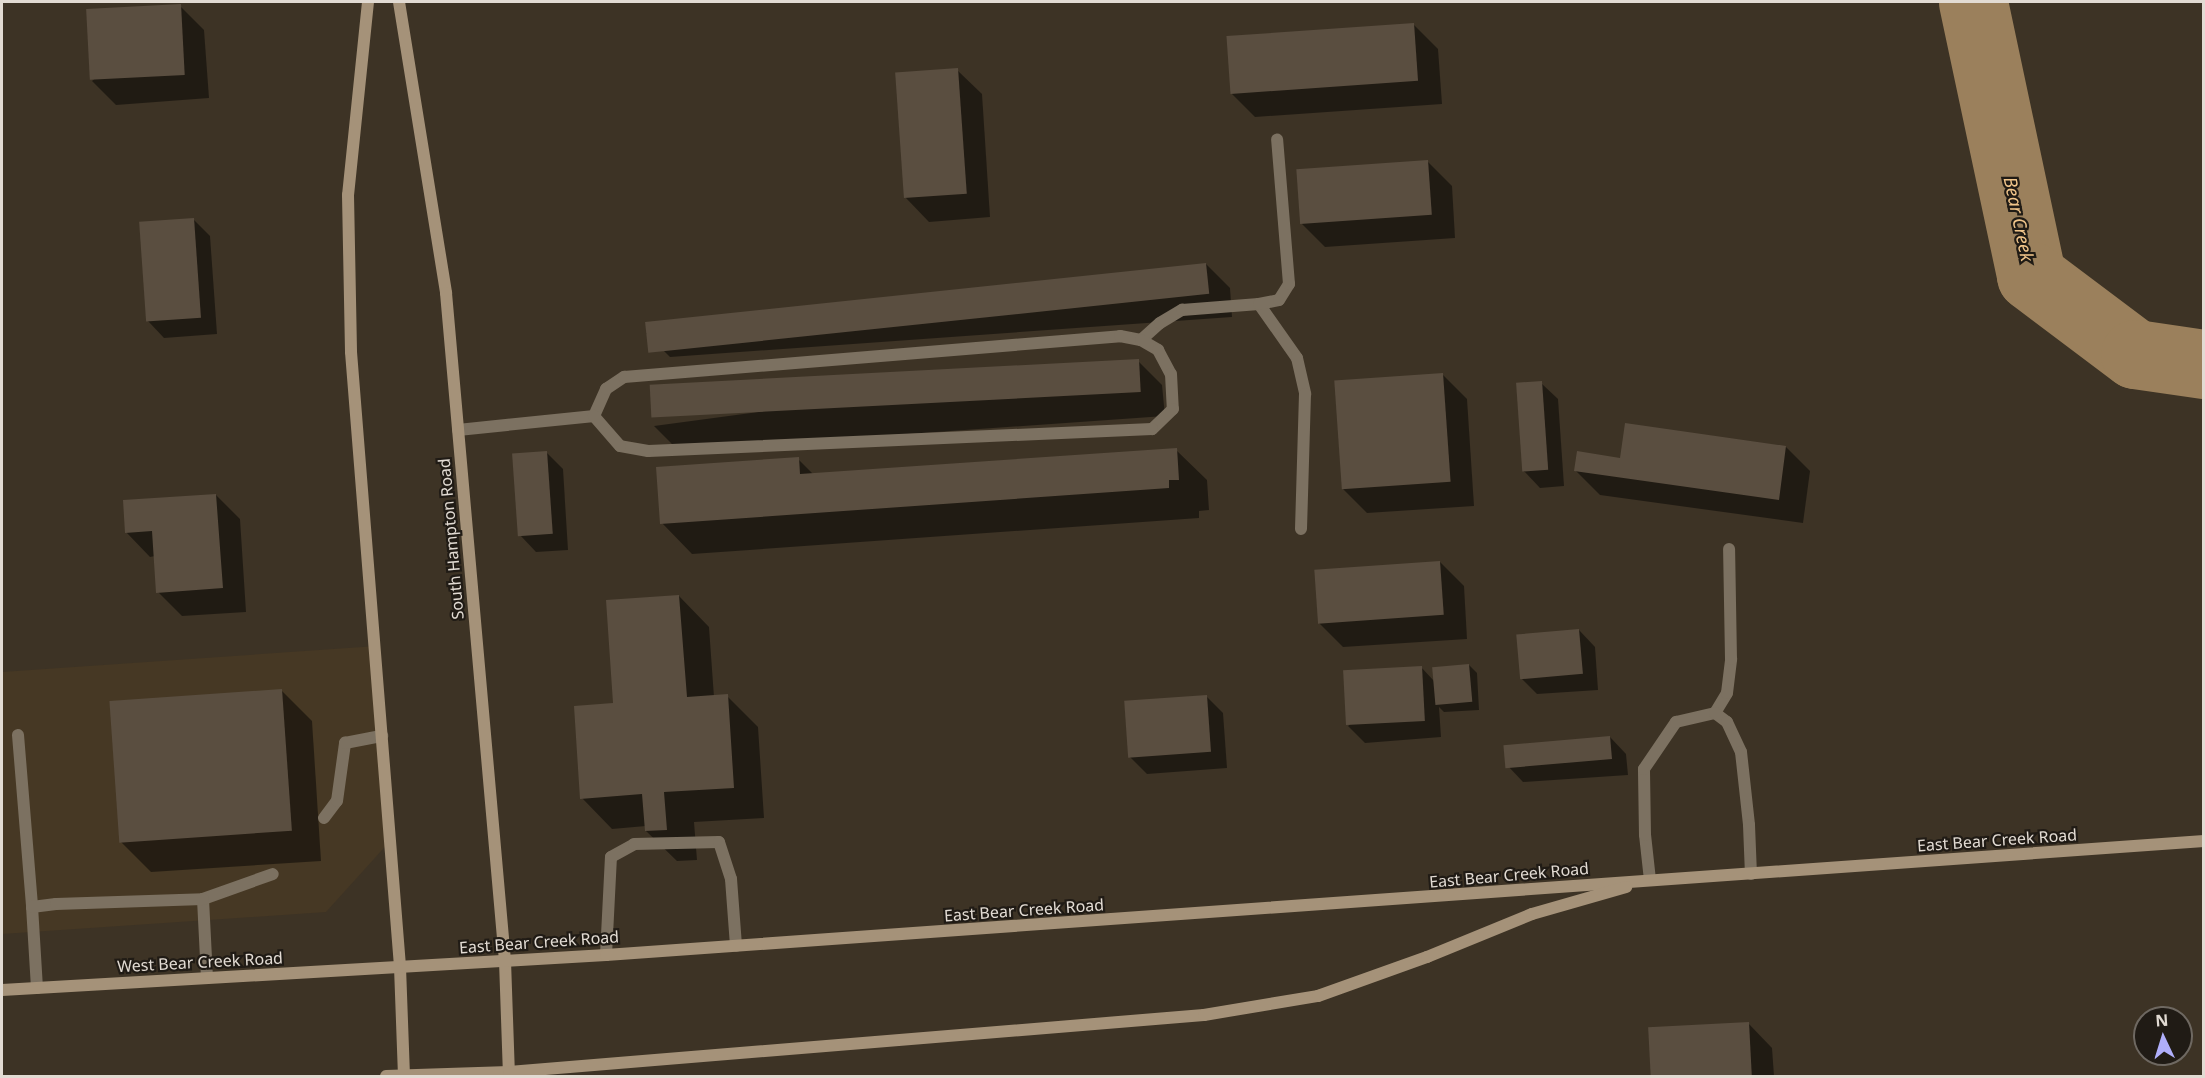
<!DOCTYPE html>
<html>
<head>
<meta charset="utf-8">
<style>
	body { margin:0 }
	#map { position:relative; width:2205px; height:1078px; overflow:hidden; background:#3d3325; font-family:"Noto Sans",sans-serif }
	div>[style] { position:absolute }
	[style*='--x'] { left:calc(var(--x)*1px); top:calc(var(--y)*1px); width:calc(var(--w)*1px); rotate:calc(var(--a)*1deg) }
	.built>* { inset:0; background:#463824 }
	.shadow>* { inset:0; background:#0007 }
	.river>* { height:69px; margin:-34.5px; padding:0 34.5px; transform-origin:34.5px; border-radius:34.5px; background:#9b805c }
	.building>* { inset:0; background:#5a4e40; transform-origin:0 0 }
	.lane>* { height:12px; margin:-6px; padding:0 6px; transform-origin:6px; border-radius:6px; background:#7c7161 }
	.secondary>* { height:12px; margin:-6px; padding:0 6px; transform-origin:6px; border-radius:6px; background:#a59279 }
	span { translate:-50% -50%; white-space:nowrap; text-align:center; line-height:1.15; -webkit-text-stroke:4.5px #201b15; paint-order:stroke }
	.street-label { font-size:16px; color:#e2dbd3 }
	.water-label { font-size:18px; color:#f2c68b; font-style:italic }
	.frame { position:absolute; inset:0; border:3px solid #e2dbd3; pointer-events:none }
	.north { position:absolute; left:2133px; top:1006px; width:60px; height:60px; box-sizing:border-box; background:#201b15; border:2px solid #6e6861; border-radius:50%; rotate:356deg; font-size:16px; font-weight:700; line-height:24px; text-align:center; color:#e2dbd3 }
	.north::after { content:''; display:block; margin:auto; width:21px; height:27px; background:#afaefa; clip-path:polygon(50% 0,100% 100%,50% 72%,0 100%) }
</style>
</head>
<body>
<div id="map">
	<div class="built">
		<i style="clip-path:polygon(377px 646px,392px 839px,326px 912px,2px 934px,2px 672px)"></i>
	</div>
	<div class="shadow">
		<i style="clip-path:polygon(180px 6px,204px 30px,209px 98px,116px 105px,92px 81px)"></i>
		<i style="clip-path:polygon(1414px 25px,1438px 49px,1442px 104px,1255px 117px,1231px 93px)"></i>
		<i style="clip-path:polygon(957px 70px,982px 94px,990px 217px,929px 222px,905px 197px)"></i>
		<i style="clip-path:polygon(1428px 162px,1452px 186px,1455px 238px,1325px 247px,1301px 223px)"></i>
		<i style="clip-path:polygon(193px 219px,210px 236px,217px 334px,164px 338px,148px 321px)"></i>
		<i style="clip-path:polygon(1206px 264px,1230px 288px,1232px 317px,670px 357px,646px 333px)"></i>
		<i style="clip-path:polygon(1138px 361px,1162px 385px,1165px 416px,678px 450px,654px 426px)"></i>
		<i style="clip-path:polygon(1443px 375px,1467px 399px,1474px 506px,1367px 513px,1343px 489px)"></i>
		<i style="clip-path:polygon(1541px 383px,1558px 399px,1564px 486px,1540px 488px,1524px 471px)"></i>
		<i style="clip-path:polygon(1786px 447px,1810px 471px,1803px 523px,1600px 495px,1576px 471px,1622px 459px)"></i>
		<i style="clip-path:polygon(1176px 450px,1207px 480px,1209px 510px,1199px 511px,1199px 518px,692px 554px,662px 523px,798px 459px,814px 475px)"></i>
		<i style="clip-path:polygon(546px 452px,563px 469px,568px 550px,536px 552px,520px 535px)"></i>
		<i style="clip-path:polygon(216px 495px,240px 519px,246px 612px,182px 616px,158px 592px,155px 556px,150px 557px,126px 532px)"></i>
		<i style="clip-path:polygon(1440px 562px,1464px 586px,1467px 639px,1343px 647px,1319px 623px)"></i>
		<i style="clip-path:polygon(679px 596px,709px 627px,714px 697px,727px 696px,758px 727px,764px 818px,694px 822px,697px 860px,677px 861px,646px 831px,646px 826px,612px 829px,582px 798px,615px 704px)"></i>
		<i style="clip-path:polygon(1579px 630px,1595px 647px,1598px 690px,1537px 694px,1521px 678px)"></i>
		<i style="clip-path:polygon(1469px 665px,1477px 673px,1479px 710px,1444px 712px,1439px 707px,1441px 737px,1365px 743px,1348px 726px,1421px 667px,1434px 681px)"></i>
		<i style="clip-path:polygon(281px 690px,312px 721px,321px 861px,151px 872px,120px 841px)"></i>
		<i style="clip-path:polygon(1206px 696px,1223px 713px,1227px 768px,1147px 774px,1130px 757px)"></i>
		<i style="clip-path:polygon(1610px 737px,1626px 754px,1628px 775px,1523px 782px,1507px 765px)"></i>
		<i style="clip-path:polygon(1748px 1023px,1772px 1048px,1774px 1076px,1653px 1076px,1649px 1030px)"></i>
	</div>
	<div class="river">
		<i style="--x:1973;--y:2;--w:280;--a:78"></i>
		<i style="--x:2031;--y:276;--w:130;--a:36.9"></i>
		<i style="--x:2135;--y:354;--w:70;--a:8.2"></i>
	</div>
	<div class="building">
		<i style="left:181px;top:4px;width:71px;height:95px;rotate:87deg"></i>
		<i style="left:1414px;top:23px;width:58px;height:188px;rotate:86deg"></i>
		<i style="left:958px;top:68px;width:126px;height:63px;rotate:86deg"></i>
		<i style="left:1428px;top:160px;width:55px;height:132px;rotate:86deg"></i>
		<i style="left:194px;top:218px;width:100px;height:55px;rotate:86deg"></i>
		<i style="left:1206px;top:263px;width:31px;height:564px;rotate:84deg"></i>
		<i style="left:1139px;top:359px;width:33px;height:490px;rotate:87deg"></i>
		<i style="left:1443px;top:373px;width:109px;height:109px;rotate:86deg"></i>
		<i style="left:1542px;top:381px;width:89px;height:26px;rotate:86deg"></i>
		<i style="clip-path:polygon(1625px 423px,1786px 446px,1779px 500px,1574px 471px,1577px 451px,1620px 458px)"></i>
		<i style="clip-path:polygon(1177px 448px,1179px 480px,1169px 480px,1169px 488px,660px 524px,656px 467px,799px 457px,800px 474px)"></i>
		<i style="left:547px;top:451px;width:83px;height:35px;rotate:86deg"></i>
		<i style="clip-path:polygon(216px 494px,223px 588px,156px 593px,152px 531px,125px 533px,123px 500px)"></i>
		<i style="left:1440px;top:561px;width:54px;height:126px;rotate:86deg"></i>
		<i style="clip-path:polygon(679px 595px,687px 697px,728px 694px,734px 788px,664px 792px,667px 830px,645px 831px,642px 794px,580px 799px,574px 706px,613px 703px,606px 600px)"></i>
		<i style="left:1579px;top:629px;width:45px;height:63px;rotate:85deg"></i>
		<i style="left:1469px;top:664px;width:38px;height:37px;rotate:85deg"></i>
		<i style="left:1422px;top:666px;width:55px;height:79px;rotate:87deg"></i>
		<i style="left:282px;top:689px;width:142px;height:173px;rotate:86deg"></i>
		<i style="left:1207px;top:695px;width:57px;height:83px;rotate:86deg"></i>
		<i style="left:1610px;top:736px;width:23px;height:107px;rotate:85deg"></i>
		<i style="left:1749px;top:1022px;width:54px;height:101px;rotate:87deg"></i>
	</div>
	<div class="lane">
		<i style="--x:1259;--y:304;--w:66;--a:54.9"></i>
		<i style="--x:1297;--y:358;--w:37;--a:77"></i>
		<i style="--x:1305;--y:394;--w:135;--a:91.7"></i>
		<i style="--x:1141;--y:340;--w:25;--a:-42"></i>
		<i style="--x:1160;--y:323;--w:26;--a:-31"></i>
		<i style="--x:1182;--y:310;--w:77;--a:-4.5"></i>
		<i style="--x:1259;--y:304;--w:20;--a:-11"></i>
		<i style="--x:1279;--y:300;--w:19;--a:-58"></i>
		<i style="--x:1289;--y:284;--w:145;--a:-94.7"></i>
		<i style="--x:458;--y:430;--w:137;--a:-5.9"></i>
		<i style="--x:594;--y:416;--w:30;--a:-66"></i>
		<i style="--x:606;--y:389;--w:22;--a:-34"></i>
		<i style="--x:624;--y:377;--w:498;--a:-4.7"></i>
		<i style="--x:1120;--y:336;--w:21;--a:11"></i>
		<i style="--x:1141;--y:340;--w:20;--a:30"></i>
		<i style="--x:1158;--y:350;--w:27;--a:62"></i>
		<i style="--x:1171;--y:374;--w:35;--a:87"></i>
		<i style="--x:1173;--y:409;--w:29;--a:136"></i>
		<i style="--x:1152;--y:429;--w:504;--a:177.5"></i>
		<i style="--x:648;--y:451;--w:28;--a:-170"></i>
		<i style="--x:620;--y:446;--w:40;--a:-131"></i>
		<i style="--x:1715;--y:713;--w:23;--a:-59"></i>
		<i style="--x:1727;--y:693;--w:34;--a:-83"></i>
		<i style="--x:1731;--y:659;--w:110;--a:-91"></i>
		<i style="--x:18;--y:735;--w:173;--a:85.3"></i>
		<i style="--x:324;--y:818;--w:21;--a:-53"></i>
		<i style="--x:337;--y:801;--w:59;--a:-82.1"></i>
		<i style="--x:345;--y:743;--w:38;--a:-11"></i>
		<i style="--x:1650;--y:880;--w:45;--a:-96.3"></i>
		<i style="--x:1645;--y:835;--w:66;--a:-90.9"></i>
		<i style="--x:1644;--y:769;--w:57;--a:-55.8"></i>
		<i style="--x:1676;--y:722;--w:40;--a:-13"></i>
		<i style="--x:1715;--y:713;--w:15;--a:37"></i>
		<i style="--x:1727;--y:722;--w:33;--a:65"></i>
		<i style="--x:1741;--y:752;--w:73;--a:83.7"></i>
		<i style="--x:1749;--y:825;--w:49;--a:87.7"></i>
		<i style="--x:606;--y:955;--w:98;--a:-87.1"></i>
		<i style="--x:611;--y:857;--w:26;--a:-29"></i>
		<i style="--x:634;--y:844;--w:85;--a:-1.3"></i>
		<i style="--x:719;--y:842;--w:39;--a:72"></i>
		<i style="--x:731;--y:879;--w:67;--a:85.7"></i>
		<i style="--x:207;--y:978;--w:79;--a:-92.9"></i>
		<i style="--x:203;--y:899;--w:74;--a:-19.7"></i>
		<i style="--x:37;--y:988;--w:81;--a:-93.5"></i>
		<i style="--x:32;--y:907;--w:24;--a:-7"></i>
		<i style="--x:56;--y:904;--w:147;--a:-1.9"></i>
	</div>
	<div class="secondary">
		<i style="--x:368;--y:2;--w:194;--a:95.9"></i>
		<i style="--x:348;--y:195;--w:157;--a:88.9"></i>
		<i style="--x:351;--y:352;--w:617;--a:85.44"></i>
		<i style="--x:400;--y:967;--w:109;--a:87.9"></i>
		<i style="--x:399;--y:2;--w:295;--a:80.8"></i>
		<i style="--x:446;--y:293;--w:671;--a:84.95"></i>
		<i style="--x:505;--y:961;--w:115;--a:88"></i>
		<i style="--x:2;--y:990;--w:605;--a:-3.32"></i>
		<i style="--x:606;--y:955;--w:1602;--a:-4.08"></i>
		<i style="--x:386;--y:1076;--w:123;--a:-1.9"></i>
		<i style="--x:509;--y:1072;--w:697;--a:-4.69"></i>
		<i style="--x:1204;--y:1015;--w:116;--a:-9.5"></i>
		<i style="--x:1318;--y:996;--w:116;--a:-19.7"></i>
		<i style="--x:1427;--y:957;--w:113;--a:-22.3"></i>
		<i style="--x:1532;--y:914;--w:98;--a:-16"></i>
	</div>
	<div class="street-label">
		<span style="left:451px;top:539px;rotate:-95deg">South Hampton Road</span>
		<span style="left:1997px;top:840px;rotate:-4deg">East Bear Creek Road</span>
		<span style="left:1509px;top:875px;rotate:-5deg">East Bear Creek Road</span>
		<span style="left:1024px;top:910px;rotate:-4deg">East Bear Creek Road</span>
		<span style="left:539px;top:942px;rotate:-4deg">East Bear Creek Road</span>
		<span style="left:200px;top:962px;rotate:-3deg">West Bear Creek Road</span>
	</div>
	<div class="water-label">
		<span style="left:2019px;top:219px;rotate:78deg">Bear Creek</span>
	</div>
	<div class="frame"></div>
	<div class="north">N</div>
</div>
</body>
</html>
